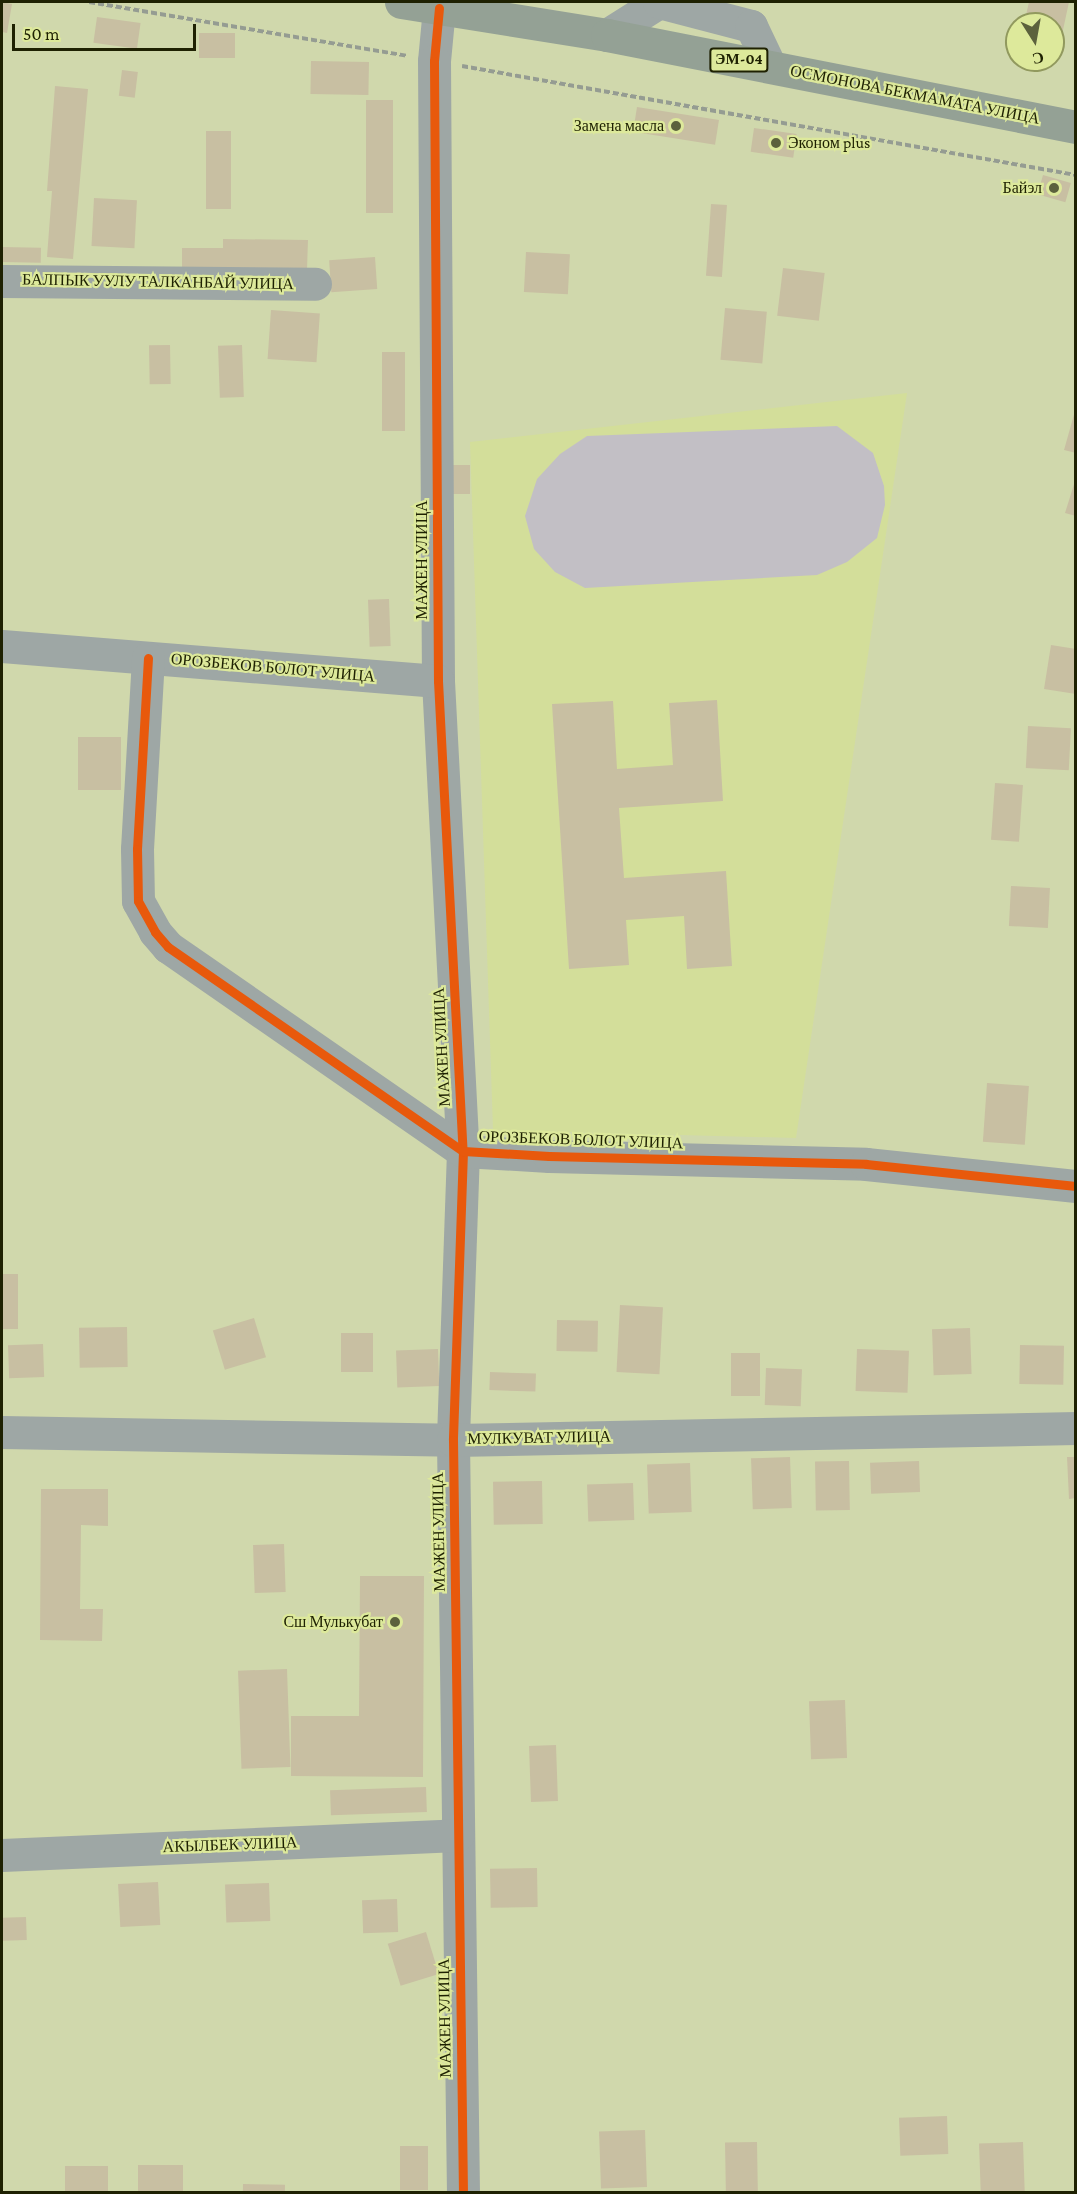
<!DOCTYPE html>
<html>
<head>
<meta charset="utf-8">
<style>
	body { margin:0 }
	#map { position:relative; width:1077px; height:2194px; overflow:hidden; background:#d0d8ac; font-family:"Crimson Pro",serif }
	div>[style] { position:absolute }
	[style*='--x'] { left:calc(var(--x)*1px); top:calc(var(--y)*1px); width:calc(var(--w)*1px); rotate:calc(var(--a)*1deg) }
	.built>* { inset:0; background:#d3de9a }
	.green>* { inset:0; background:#c2bfc5 }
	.building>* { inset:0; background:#c8bfa2; transform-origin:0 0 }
	.path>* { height:4px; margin-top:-2px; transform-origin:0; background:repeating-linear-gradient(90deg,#959c92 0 6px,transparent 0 9px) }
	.minor>* { height:33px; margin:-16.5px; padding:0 16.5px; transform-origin:16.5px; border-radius:16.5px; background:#9ea7a5 }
	.highway>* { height:33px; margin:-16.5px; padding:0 16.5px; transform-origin:16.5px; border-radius:16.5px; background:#94a195 }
	.cycleway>* { height:9px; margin:-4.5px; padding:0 4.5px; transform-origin:4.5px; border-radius:4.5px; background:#e8590c }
	.dots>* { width:16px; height:16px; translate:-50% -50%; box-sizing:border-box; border:3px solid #dde99b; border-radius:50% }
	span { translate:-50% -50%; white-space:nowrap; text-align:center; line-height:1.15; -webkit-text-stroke:4.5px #dde99b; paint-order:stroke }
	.shield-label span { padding:2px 4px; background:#dde99b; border:2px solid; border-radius:4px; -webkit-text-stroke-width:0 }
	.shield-label { font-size:15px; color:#1e2102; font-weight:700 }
	.street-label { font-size:16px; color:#1e2102 }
	.poi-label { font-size:16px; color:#1e2102 }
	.right { translate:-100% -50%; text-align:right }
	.left { translate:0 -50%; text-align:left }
	.frame { position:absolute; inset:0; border:3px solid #1e2102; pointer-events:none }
	.north { position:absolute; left:1005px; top:12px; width:60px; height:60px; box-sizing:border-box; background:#dde99b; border:2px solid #91995e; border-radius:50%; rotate:169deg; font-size:16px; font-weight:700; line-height:24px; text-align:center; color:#1e2102 }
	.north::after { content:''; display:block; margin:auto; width:21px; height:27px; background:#5c613d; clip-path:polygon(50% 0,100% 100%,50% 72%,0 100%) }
	.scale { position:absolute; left:12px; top:24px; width:184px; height:27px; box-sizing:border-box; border:3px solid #1e2102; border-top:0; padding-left:8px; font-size:18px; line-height:21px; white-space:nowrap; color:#1e2102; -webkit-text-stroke:4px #dde99b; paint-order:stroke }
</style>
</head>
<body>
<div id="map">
	<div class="built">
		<i style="clip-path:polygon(907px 393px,796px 1138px,493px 1130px,470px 442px)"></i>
	</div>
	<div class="green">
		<i style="clip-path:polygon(837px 426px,873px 453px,884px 486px,885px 505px,877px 538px,847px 562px,817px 575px,585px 588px,555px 572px,534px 549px,525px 516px,537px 479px,560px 454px,587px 436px)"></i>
	</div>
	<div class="building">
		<i style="clip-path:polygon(2px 2px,12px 4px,7px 33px,2px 32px)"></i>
		<i style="clip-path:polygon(1029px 2px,1069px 2px,1060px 44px,1053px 43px,1053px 24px,1024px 24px)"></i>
		<i style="left:97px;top:17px;width:44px;height:26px;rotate:8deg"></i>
		<i style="left:199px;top:33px;width:36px;height:25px"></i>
		<i style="left:311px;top:61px;width:58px;height:33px;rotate:1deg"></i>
		<i style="left:122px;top:70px;width:16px;height:26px;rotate:7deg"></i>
		<i style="clip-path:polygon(55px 86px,88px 89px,73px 259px,47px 257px,52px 191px,47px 191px)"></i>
		<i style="left:366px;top:100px;width:27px;height:113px"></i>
		<i style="left:637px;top:107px;width:83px;height:25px;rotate:9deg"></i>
		<i style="left:754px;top:128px;width:43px;height:24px;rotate:8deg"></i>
		<i style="left:206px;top:131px;width:25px;height:78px"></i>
		<i style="left:1043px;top:175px;width:29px;height:20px;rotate:16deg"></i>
		<i style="left:94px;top:198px;width:43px;height:48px;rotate:3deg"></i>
		<i style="left:711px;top:204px;width:16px;height:72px;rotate:4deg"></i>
		<i style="clip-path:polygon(223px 239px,308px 240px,307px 270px,182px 269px,182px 248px,223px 248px)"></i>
		<i style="left:2px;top:247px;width:39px;height:15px;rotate:1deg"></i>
		<i style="left:526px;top:252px;width:44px;height:40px;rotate:3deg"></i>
		<i style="left:375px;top:257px;width:32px;height:46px;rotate:86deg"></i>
		<i style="left:783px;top:268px;width:42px;height:48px;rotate:7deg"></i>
		<i style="left:725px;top:308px;width:42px;height:52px;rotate:5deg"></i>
		<i style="left:271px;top:310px;width:49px;height:49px;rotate:4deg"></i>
		<i style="left:170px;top:345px;width:39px;height:21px;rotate:89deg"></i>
		<i style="left:242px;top:345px;width:52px;height:24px;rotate:88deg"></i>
		<i style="left:382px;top:352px;width:23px;height:79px"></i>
		<i style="clip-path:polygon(1075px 411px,1076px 411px,1076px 453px,1064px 450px)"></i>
		<i style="left:453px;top:465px;width:17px;height:29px"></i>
		<i style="clip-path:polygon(1075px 481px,1076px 481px,1076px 516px,1065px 513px)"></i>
		<i style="left:389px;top:599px;width:47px;height:21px;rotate:88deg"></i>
		<i style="clip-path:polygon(1051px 645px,1076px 649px,1076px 694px,1044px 689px)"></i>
		<i style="clip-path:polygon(717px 700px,723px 801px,619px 808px,624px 878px,726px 871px,732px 966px,687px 969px,684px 916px,626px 920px,629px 965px,569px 969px,552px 704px,613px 701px,617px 769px,673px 765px,669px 703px)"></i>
		<i style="left:1028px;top:726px;width:43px;height:42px;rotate:3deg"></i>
		<i style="left:78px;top:737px;width:43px;height:53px"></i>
		<i style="left:995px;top:783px;width:28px;height:57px;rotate:4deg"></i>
		<i style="left:1011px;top:886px;width:39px;height:40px;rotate:3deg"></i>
		<i style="left:987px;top:1083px;width:42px;height:59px;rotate:4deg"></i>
		<i style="left:2px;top:1274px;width:16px;height:55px"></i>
		<i style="left:620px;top:1305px;width:43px;height:67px;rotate:3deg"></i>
		<i style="left:254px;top:1318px;width:41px;height:43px;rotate:73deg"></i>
		<i style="left:557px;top:1320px;width:41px;height:31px;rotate:1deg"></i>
		<i style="left:127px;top:1327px;width:40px;height:48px;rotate:89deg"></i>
		<i style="left:970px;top:1328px;width:46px;height:38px;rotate:88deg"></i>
		<i style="left:341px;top:1333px;width:32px;height:39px"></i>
		<i style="left:43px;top:1344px;width:33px;height:35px;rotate:88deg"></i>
		<i style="left:1020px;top:1345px;width:44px;height:39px;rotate:1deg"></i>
		<i style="left:438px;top:1349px;width:37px;height:42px;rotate:88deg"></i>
		<i style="left:857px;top:1349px;width:52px;height:42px;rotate:2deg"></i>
		<i style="left:731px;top:1353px;width:29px;height:43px"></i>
		<i style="left:766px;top:1368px;width:36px;height:37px;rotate:2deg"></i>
		<i style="left:490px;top:1372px;width:46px;height:18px;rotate:2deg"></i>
		<i style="left:790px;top:1457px;width:51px;height:39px;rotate:88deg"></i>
		<i style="clip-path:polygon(1067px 1457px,1076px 1457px,1076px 1498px,1069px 1499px)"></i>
		<i style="left:849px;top:1461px;width:49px;height:34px;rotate:89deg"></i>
		<i style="left:919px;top:1461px;width:31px;height:49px;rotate:88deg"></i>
		<i style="left:690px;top:1463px;width:49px;height:43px;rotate:88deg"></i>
		<i style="left:542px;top:1481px;width:43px;height:49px;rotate:89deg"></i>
		<i style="left:633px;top:1483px;width:37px;height:46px;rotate:88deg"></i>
		<i style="clip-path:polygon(41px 1489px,108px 1489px,108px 1526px,81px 1525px,80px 1609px,103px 1609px,102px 1641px,40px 1640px)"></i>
		<i style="left:284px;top:1544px;width:48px;height:31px;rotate:88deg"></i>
		<i style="clip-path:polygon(360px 1576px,424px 1576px,423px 1777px,291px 1776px,291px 1716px,359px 1716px)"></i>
		<i style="left:287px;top:1669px;width:98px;height:49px;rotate:88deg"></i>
		<i style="left:845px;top:1700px;width:58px;height:36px;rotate:88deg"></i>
		<i style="left:556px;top:1745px;width:56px;height:27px;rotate:88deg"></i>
		<i style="left:426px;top:1787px;width:25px;height:96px;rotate:88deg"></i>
		<i style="left:537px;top:1868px;width:39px;height:47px;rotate:89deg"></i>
		<i style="left:158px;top:1882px;width:43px;height:40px;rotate:87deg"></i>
		<i style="left:269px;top:1883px;width:38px;height:44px;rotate:88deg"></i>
		<i style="left:397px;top:1899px;width:33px;height:35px;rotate:88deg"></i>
		<i style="left:26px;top:1917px;width:23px;height:24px;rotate:88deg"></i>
		<i style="left:426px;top:1932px;width:44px;height:40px;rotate:73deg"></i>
		<i style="left:947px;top:2116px;width:38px;height:48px;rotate:88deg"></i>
		<i style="left:645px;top:2130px;width:57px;height:46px;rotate:88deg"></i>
		<i style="left:757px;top:2142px;width:50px;height:32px;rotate:89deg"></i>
		<i style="left:1023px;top:2142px;width:49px;height:44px;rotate:88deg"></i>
		<i style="left:400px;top:2146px;width:28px;height:44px"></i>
		<i style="left:138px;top:2165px;width:45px;height:27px"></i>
		<i style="left:65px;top:2166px;width:43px;height:26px"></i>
		<i style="left:243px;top:2184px;width:42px;height:8px;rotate:1deg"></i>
	</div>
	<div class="path">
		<i style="--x:89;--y:2;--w:323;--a:9.6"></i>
		<i style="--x:462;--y:66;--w:624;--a:10.07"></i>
	</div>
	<div class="minor">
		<i style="--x:439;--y:8;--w:53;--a:95.4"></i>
		<i style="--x:434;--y:61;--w:620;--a:89.63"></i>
		<i style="--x:438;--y:681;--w:471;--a:87"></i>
		<i style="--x:463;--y:1151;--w:289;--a:92"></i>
		<i style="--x:453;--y:1440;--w:752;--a:89.24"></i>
		<i style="--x:607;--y:35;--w:62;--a:-32.4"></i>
		<i style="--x:659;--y:2;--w:95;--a:14.6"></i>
		<i style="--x:751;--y:26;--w:44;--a:64.6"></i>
		<i style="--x:2;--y:281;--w:313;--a:0.5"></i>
		<i style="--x:2;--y:646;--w:437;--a:4.6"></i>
		<i style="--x:148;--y:658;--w:191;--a:93.3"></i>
		<i style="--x:137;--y:849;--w:52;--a:88.9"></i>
		<i style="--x:138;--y:901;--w:35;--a:61"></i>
		<i style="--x:155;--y:932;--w:20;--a:49"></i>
		<i style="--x:168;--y:947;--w:359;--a:34.7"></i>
		<i style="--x:463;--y:1151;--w:86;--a:3.3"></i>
		<i style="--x:549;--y:1156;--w:317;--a:1.4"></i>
		<i style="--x:866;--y:1164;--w:211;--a:6"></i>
		<i style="--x:2;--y:1432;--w:451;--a:1"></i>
		<i style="--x:453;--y:1440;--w:623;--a:-1.1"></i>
		<i style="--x:2;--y:1855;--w:456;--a:-2.5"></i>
	</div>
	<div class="highway">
		<i style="--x:401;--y:2;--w:209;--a:9.1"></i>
		<i style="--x:607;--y:35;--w:478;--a:11.1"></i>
	</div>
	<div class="cycleway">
		<i style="--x:439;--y:8;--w:53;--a:95.4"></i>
		<i style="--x:434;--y:61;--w:620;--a:89.63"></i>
		<i style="--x:438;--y:681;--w:471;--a:87"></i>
		<i style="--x:463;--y:1151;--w:289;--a:92"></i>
		<i style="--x:453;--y:1440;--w:752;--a:89.24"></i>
		<i style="--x:148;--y:658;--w:191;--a:93.3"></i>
		<i style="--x:137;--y:849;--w:52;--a:88.9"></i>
		<i style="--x:138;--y:901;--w:35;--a:61"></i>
		<i style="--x:155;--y:932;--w:20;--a:49"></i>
		<i style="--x:168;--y:947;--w:359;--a:34.7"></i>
		<i style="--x:463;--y:1151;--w:86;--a:3.3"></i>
		<i style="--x:549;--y:1156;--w:317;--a:1.4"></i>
		<i style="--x:866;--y:1164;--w:211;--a:6"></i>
	</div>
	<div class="dots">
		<i style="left:676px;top:126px;background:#5c613d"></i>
		<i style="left:776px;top:143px;background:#5c613d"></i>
		<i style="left:1054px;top:188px;background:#5c613d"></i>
		<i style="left:395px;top:1622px;background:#5c613d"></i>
	</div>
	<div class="shield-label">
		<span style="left:739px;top:60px">ЭМ-04</span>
	</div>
	<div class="street-label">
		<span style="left:915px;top:95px;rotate:11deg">ОСМОНОВА БЕКМАМАТА УЛИЦА</span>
		<span style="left:158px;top:282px;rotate:1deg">БАЛПЫК УУЛУ ТАЛКАНБАЙ УЛИЦА</span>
		<span style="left:422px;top:560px;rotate:-90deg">МАЖЕН УЛИЦА</span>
		<span style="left:273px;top:668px;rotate:5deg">ОРОЗБЕКОВ БОЛОТ УЛИЦА</span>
		<span style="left:442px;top:1047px;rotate:-93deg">МАЖЕН УЛИЦА</span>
		<span style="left:581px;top:1140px;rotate:2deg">ОРОЗБЕКОВ БОЛОТ УЛИЦА</span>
		<span style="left:539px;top:1438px;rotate:-1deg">МУЛКУВАТ УЛИЦА</span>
		<span style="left:439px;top:1532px;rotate:-91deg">МАЖЕН УЛИЦА</span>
		<span style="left:230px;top:1845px;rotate:-2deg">АКЫЛБЕК УЛИЦА</span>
		<span style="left:445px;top:2018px;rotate:-91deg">МАЖЕН УЛИЦА</span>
	</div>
	<div class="poi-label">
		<span class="right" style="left:664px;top:126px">Замена масла</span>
		<span class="left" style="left:788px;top:143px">Эконом plus</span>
		<span class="right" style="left:1042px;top:188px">Байэл</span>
		<span class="right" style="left:383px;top:1622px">Сш Мулькубат</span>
	</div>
	<div class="frame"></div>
	<div class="north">С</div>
	<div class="scale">50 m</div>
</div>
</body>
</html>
